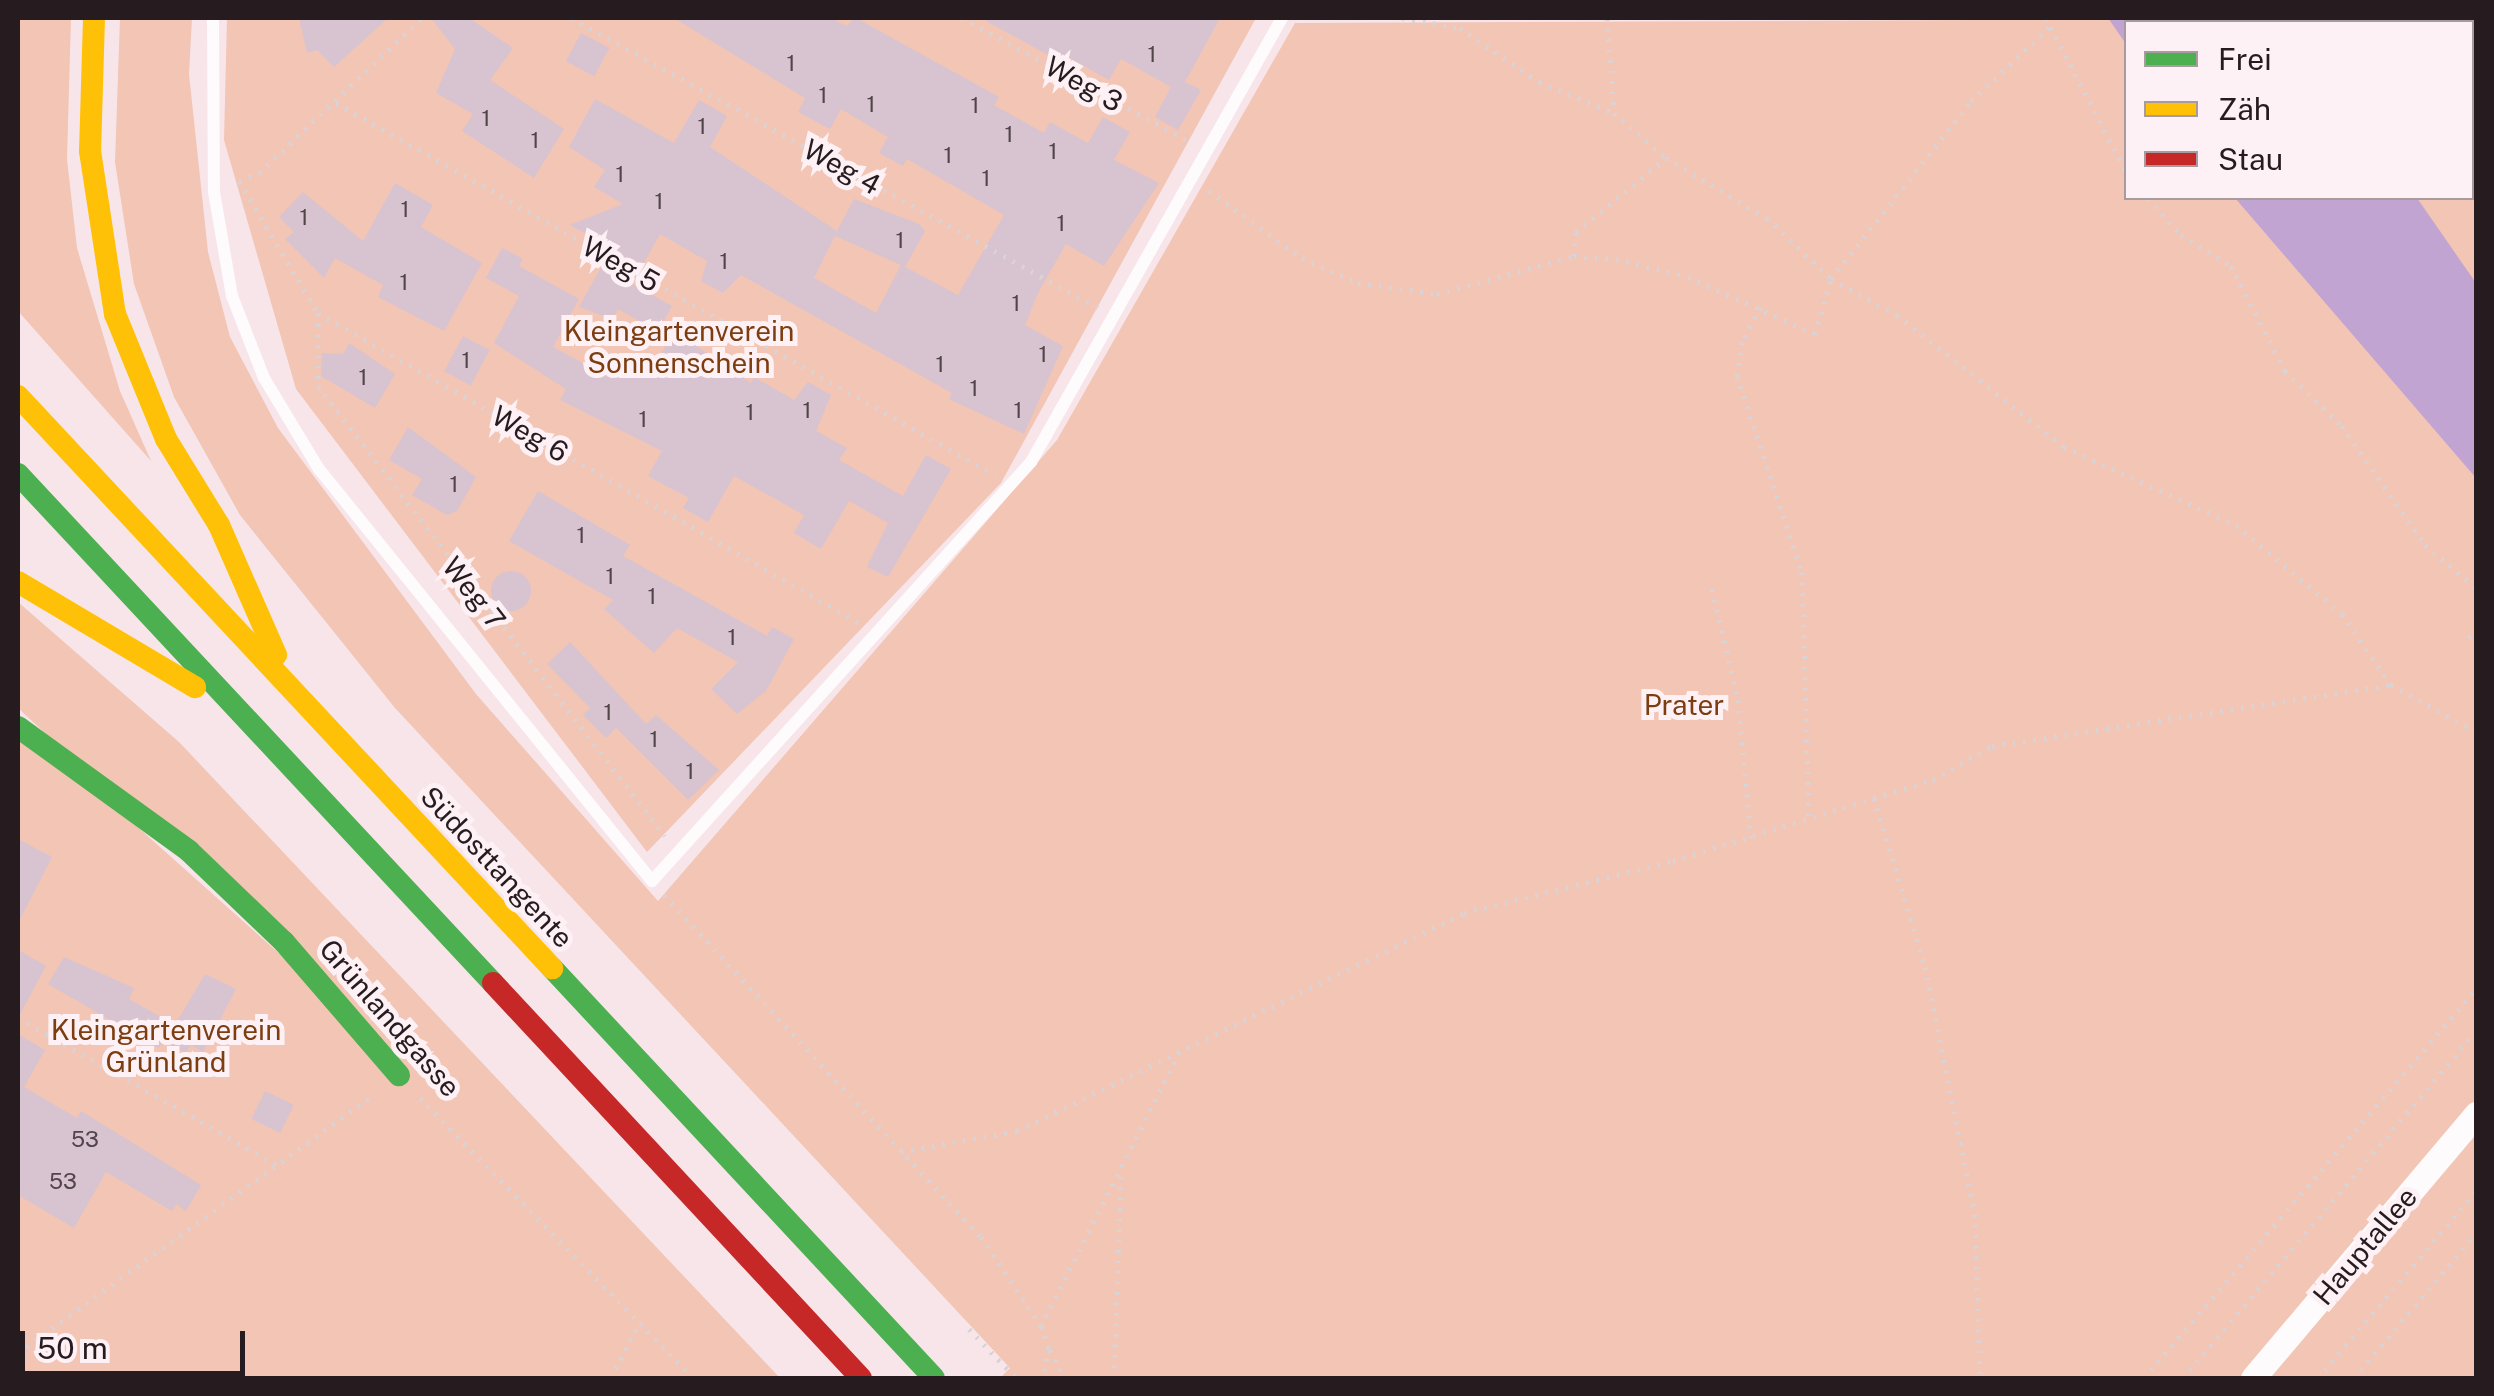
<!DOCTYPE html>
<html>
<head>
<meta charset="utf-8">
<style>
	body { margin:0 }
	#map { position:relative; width:2494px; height:1396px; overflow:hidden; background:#f7e5ea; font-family:"Public Sans",sans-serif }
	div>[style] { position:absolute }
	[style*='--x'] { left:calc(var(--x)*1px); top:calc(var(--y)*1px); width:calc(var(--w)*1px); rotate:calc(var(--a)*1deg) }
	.green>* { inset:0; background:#f2c5b4 }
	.water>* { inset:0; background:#c2a4d2 }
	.building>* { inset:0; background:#d8c3d0; transform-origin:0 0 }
	.round { border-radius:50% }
	.path>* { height:5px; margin-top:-2.5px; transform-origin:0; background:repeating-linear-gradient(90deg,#d9d3d5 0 2.5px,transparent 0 10.5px) }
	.lane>* { height:12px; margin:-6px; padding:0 6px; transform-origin:6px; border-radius:6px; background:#fefbfc }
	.street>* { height:25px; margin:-12.5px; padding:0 12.5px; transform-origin:12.5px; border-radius:12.5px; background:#fefbfc }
	.fast>* { height:22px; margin:-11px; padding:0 11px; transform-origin:11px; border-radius:11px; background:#4caf50 }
	.slow>* { height:22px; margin:-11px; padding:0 11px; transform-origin:11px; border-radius:11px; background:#ffc107 }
	.jam>* { height:22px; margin:-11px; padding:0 11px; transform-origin:11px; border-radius:11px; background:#c62828 }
	span { translate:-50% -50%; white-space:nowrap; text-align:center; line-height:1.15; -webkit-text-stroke:10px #fef1f5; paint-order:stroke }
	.number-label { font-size:22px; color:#52454a }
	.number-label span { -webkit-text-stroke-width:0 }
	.street-label { font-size:28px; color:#261b1e }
	.park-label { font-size:28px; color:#7c3d11 }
	.frame { position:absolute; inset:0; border:20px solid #261b1e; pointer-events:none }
	.legend { position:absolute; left:2124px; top:20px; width:350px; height:180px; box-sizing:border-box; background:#fef1f5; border:2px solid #a89b9f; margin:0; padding:12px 18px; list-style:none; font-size:30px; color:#261b1e }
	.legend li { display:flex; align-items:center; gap:20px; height:50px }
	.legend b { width:50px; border:2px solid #a89b9f }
	.scale { position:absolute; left:20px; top:1331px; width:225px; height:45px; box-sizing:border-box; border:5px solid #261b1e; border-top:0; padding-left:12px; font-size:30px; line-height:35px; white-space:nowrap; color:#261b1e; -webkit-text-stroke:8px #fef1f5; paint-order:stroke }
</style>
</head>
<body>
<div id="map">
	<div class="green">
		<i style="clip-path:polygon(18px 18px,71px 18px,67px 159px,77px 248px,120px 391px,151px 461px,18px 311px)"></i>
		<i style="clip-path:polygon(evenodd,120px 18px,192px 18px,189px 74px,208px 252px,230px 337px,278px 428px,476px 694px,658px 901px,1057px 440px,1295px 23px,2476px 18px,2476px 1378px,1000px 1378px,1010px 1368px,395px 708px,240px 515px,174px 397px,134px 284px,115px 162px,120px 18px,2126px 22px,2472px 22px,2472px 198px,2126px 198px,2126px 22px)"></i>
		<i style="clip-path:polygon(227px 18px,1256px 18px,1001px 483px,647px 852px,296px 389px,224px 140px)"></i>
		<i style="clip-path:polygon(18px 602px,179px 742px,780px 1378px,18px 1378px,18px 737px,95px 789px,395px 1057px,18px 708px)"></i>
	</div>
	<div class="water">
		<i style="clip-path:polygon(2108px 18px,2293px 18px,2297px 22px,2126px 22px,2126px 44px)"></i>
		<i style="clip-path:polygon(2235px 198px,2417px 198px,2476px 283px,2476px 478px)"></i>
	</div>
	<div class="building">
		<i style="clip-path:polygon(299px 18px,388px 18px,334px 67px,317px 50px,307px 53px)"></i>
		<i style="clip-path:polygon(431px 18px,469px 18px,513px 48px,490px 80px,564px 129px,534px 178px,462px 131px,473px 114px,436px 93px,455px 49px)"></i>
		<i style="clip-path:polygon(evenodd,674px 18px,831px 18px,846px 26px,856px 18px,999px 97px,994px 105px,1044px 133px,1050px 122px,1088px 143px,1103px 117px,1130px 132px,1114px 160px,1159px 183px,1104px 266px,1066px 244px,1038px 293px,1025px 325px,1063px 346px,1024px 434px,949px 399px,952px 393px,741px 275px,723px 293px,701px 281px,707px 261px,660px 234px,632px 284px,672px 306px,658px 331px,618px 309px,612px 319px,579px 307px,612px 248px,570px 225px,623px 204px,594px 187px,605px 170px,569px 147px,595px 99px,674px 143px,699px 100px,727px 116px,710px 147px,837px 231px,854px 199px,919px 224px,925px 231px,905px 267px,958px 295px,1004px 215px,907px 159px,903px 166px,879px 153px,888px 137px,841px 109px,830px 129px,798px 112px,805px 98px,674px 18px,835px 236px,901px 265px,876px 313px,814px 278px,835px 236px)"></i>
		<i style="clip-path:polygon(981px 18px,1220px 18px,1185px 82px,1201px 90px,1178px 130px,1155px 117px,1171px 87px,1121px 59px,1109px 80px,1070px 58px,1066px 65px)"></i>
		<i style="left:581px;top:33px;width:32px;height:32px;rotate:28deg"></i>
		<i style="clip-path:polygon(395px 183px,433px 205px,421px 227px,482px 263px,444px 331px,378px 297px,383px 285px,335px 258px,324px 278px,285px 239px,294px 232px,279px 217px,303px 192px,363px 241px)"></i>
		<i style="clip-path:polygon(502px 248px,523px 259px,519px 266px,579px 299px,553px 347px,594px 369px,603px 354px,648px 378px,674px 331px,751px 383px,754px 377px,794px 400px,808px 382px,831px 395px,816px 431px,847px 448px,839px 460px,903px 496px,926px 455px,951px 469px,888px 577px,867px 567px,888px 523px,849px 501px,821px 549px,794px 533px,804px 515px,734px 476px,708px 522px,683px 508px,689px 498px,648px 476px,662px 451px,560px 400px,566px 389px,494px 343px,519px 296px,486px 278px)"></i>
		<i style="left:463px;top:336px;width:30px;height:40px;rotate:28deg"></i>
		<i style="clip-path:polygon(349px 343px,395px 374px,375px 408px,321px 376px,322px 353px,343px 354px)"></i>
		<i style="clip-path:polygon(408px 427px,476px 477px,457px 511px,447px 515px,412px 495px,422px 479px,389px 460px)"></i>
		<i style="clip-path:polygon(538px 491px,630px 545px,623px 556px,767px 636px,772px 627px,794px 639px,766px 691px,737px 714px,711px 689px,738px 662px,677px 628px,654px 653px,604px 609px,613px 600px,509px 541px)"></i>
		<i class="round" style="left:491px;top:571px;width:40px;height:40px"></i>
		<i style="clip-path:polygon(570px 642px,646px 724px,656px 715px,719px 770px,688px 800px,616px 728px,606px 738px,583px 715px,590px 708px,547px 664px)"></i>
		<i style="clip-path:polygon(18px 839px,52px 857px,18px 923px)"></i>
		<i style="clip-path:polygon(18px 950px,46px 966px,18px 1018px)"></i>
		<i style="clip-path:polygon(64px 957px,134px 988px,129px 999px,172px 1023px,159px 1048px,48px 984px)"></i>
		<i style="clip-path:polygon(205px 974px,236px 989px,203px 1052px,191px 1045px,186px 1053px,165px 1042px)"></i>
		<i style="clip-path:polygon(18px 1034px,45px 1050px,24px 1087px,77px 1118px,81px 1111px,201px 1185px,186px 1211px,176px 1204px,172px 1211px,106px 1172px,74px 1228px,18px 1195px)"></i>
		<i style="left:265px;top:1091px;width:32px;height:31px;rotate:26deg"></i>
	</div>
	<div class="path">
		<i style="--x:571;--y:18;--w:602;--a:28.82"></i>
		<i style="--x:962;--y:18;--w:258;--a:28.5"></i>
		<i style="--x:1402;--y:18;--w:59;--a:9.8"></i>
		<i style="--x:1460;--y:28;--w:96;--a:34.4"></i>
		<i style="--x:1539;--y:82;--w:81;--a:22.5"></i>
		<i style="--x:1614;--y:113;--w:69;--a:40.9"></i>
		<i style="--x:1666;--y:158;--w:117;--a:30.7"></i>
		<i style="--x:1767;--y:218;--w:88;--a:43.6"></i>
		<i style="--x:1831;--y:279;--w:75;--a:28.6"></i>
		<i style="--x:1897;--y:315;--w:213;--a:38.3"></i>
		<i style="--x:2064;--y:447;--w:189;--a:24.4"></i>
		<i style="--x:2236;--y:525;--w:138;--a:40"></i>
		<i style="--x:2342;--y:614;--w:86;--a:55.4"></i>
		<i style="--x:2391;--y:685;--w:97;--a:28.9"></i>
		<i style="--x:1607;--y:18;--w:94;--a:85.7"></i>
		<i style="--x:2046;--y:18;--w:174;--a:62.5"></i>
		<i style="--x:2362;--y:18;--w:5;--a:53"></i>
		<i style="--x:336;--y:103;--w:757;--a:29.44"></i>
		<i style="--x:239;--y:181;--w:154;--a:59.1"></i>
		<i style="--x:318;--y:313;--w:626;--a:29.8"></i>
		<i style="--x:239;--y:181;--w:22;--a:-22"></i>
		<i style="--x:259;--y:173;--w:225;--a:-43.6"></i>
		<i style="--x:1209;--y:191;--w:115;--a:35.8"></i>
		<i style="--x:1302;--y:258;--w:61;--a:24.1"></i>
		<i style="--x:1358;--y:283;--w:80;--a:7.9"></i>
		<i style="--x:1437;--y:294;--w:142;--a:-15.5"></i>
		<i style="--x:1574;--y:256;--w:42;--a:4.1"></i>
		<i style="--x:1616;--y:259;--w:74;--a:14"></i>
		<i style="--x:1688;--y:277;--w:139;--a:24.2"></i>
		<i style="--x:1815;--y:334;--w:57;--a:-73.8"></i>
		<i style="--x:1831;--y:279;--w:226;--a:-51.8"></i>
		<i style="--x:1971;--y:101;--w:112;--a:-43.2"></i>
		<i style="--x:2472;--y:197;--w:8;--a:60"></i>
		<i style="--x:2148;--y:198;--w:50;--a:48.3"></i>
		<i style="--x:2181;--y:235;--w:59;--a:31.8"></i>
		<i style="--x:2231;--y:266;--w:118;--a:62.8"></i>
		<i style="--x:2285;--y:371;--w:79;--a:44"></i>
		<i style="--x:2342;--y:426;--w:145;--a:55.1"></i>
		<i style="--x:2425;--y:545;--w:67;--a:40.1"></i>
		<i style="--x:1574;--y:256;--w:24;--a:-85"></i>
		<i style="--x:1576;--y:232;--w:117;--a:-39.4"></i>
		<i style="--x:1760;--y:307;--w:39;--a:117"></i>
		<i style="--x:1742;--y:342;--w:34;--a:98"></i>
		<i style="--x:1737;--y:376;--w:206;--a:71.7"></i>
		<i style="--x:1802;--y:572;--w:247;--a:88.4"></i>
		<i style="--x:318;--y:313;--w:73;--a:90"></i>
		<i style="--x:318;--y:386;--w:568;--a:52.36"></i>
		<i style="--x:1712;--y:589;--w:114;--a:76.8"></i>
		<i style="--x:1738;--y:700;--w:138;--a:84.6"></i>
		<i style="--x:2469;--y:638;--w:9;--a:-41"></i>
		<i style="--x:1874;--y:798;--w:177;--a:73.2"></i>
		<i style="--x:1925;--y:967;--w:252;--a:78.6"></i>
		<i style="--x:1975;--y:1214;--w:164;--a:88.3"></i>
		<i style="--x:664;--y:895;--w:466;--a:47.2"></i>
		<i style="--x:981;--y:1237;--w:107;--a:56"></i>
		<i style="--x:1041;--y:1326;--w:23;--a:70"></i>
		<i style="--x:1049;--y:1348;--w:31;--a:101"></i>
		<i style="--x:18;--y:1018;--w:301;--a:29.6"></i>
		<i style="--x:420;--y:1098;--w:391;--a:45.7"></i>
		<i style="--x:901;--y:1152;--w:118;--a:-10.3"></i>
		<i style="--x:1017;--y:1131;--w:497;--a:-26"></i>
		<i style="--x:1464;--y:913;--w:215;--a:-14"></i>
		<i style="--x:1673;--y:861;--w:211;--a:-17.4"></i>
		<i style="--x:1874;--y:798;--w:62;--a:-17"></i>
		<i style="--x:1933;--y:780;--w:68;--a:-30"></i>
		<i style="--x:1992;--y:746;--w:404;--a:-8.7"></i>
		<i style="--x:1041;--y:1326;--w:308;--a:-63.2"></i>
		<i style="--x:969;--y:1329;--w:68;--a:46.2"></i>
		<i style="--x:1050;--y:1350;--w:32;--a:62"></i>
		<i style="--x:18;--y:1353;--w:441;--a:-36"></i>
		<i style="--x:611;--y:1378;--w:62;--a:-63"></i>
		<i style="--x:1114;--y:1378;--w:201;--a:-88"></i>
		<i style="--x:2144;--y:1378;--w:511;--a:-49.52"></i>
		<i style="--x:2183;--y:1378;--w:454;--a:-49.8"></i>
		<i style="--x:2318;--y:1378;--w:245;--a:-49.8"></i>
		<i style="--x:2354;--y:1378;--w:189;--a:-49.9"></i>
	</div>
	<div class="lane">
		<i style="--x:213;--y:18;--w:174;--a:89.7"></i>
		<i style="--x:214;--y:192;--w:106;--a:80.2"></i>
		<i style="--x:232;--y:296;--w:88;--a:68.7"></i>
		<i style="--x:264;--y:378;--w:106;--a:58.9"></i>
		<i style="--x:319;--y:469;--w:530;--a:51.05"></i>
		<i style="--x:652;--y:881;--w:565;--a:-47.87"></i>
		<i style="--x:1031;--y:462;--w:510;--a:-60.52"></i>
	</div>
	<div class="street">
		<i style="--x:2253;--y:1378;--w:346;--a:-49.8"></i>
	</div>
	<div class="fast">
		<i style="--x:18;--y:474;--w:696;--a:46.98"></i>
		<i style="--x:18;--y:727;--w:211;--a:35.9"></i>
		<i style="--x:189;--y:851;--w:132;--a:43.8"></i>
		<i style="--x:284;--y:942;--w:176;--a:49.2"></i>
		<i style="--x:552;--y:968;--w:560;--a:47.02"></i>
	</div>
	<div class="slow">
		<i style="--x:94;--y:18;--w:133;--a:91.7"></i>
		<i style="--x:90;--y:151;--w:165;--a:81.3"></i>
		<i style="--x:115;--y:314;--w:135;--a:67.8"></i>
		<i style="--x:166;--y:439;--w:101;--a:58.4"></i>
		<i style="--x:219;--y:525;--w:142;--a:66.3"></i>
		<i style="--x:18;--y:396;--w:783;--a:46.97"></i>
		<i style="--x:18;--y:582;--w:206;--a:30.7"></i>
	</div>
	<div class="jam">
		<i style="--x:493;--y:983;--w:540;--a:47.03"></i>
	</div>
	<div class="number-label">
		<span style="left:1152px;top:55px">1</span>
		<span style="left:791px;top:64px">1</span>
		<span style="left:823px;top:96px">1</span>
		<span style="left:871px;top:105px">1</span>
		<span style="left:975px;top:106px">1</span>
		<span style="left:486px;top:119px">1</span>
		<span style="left:702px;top:127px">1</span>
		<span style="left:1009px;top:135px">1</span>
		<span style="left:535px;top:141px">1</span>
		<span style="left:1053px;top:152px">1</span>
		<span style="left:948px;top:156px">1</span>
		<span style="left:620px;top:175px">1</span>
		<span style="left:986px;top:179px">1</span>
		<span style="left:659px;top:202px">1</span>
		<span style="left:405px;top:210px">1</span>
		<span style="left:304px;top:218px">1</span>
		<span style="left:1061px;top:224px">1</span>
		<span style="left:900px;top:241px">1</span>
		<span style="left:724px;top:262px">1</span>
		<span style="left:404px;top:283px">1</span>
		<span style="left:1016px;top:304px">1</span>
		<span style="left:1043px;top:355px">1</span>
		<span style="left:466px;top:361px">1</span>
		<span style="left:940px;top:365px">1</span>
		<span style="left:363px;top:378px">1</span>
		<span style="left:974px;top:389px">1</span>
		<span style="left:807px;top:411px">1</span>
		<span style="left:1018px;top:411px">1</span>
		<span style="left:750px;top:413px">1</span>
		<span style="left:643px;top:420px">1</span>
		<span style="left:454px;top:485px">1</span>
		<span style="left:581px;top:536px">1</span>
		<span style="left:610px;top:577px">1</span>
		<span style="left:652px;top:597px">1</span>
		<span style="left:732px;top:638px">1</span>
		<span style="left:608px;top:713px">1</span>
		<span style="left:654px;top:740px">1</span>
		<span style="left:690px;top:772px">1</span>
		<span style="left:85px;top:1140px">53</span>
		<span style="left:63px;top:1182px">53</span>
	</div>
	<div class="street-label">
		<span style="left:1084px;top:84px;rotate:29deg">Weg 3</span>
		<span style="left:842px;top:167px;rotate:29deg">Weg 4</span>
		<span style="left:621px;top:264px;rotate:29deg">Weg 5</span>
		<span style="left:530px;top:434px;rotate:30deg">Weg 6</span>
		<span style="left:474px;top:593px;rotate:52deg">Weg 7</span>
		<span style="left:497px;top:867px;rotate:47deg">Südosttangente</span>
		<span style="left:390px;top:1018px;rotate:49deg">Grünlandgasse</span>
		<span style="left:2365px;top:1246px;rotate:-50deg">Hauptallee</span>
	</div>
	<div class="park-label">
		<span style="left:679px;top:347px">Kleingartenverein<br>Sonnenschein</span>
		<span style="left:1684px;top:705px">Prater</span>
		<span style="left:166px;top:1046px">Kleingartenverein<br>Grünland</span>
	</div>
	<div class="frame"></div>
	<ul class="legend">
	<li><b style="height:12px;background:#4caf50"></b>Frei</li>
	<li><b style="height:12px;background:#ffc107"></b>Zäh</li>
	<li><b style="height:12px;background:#c62828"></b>Stau</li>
	</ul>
	<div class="scale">50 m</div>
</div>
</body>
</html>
